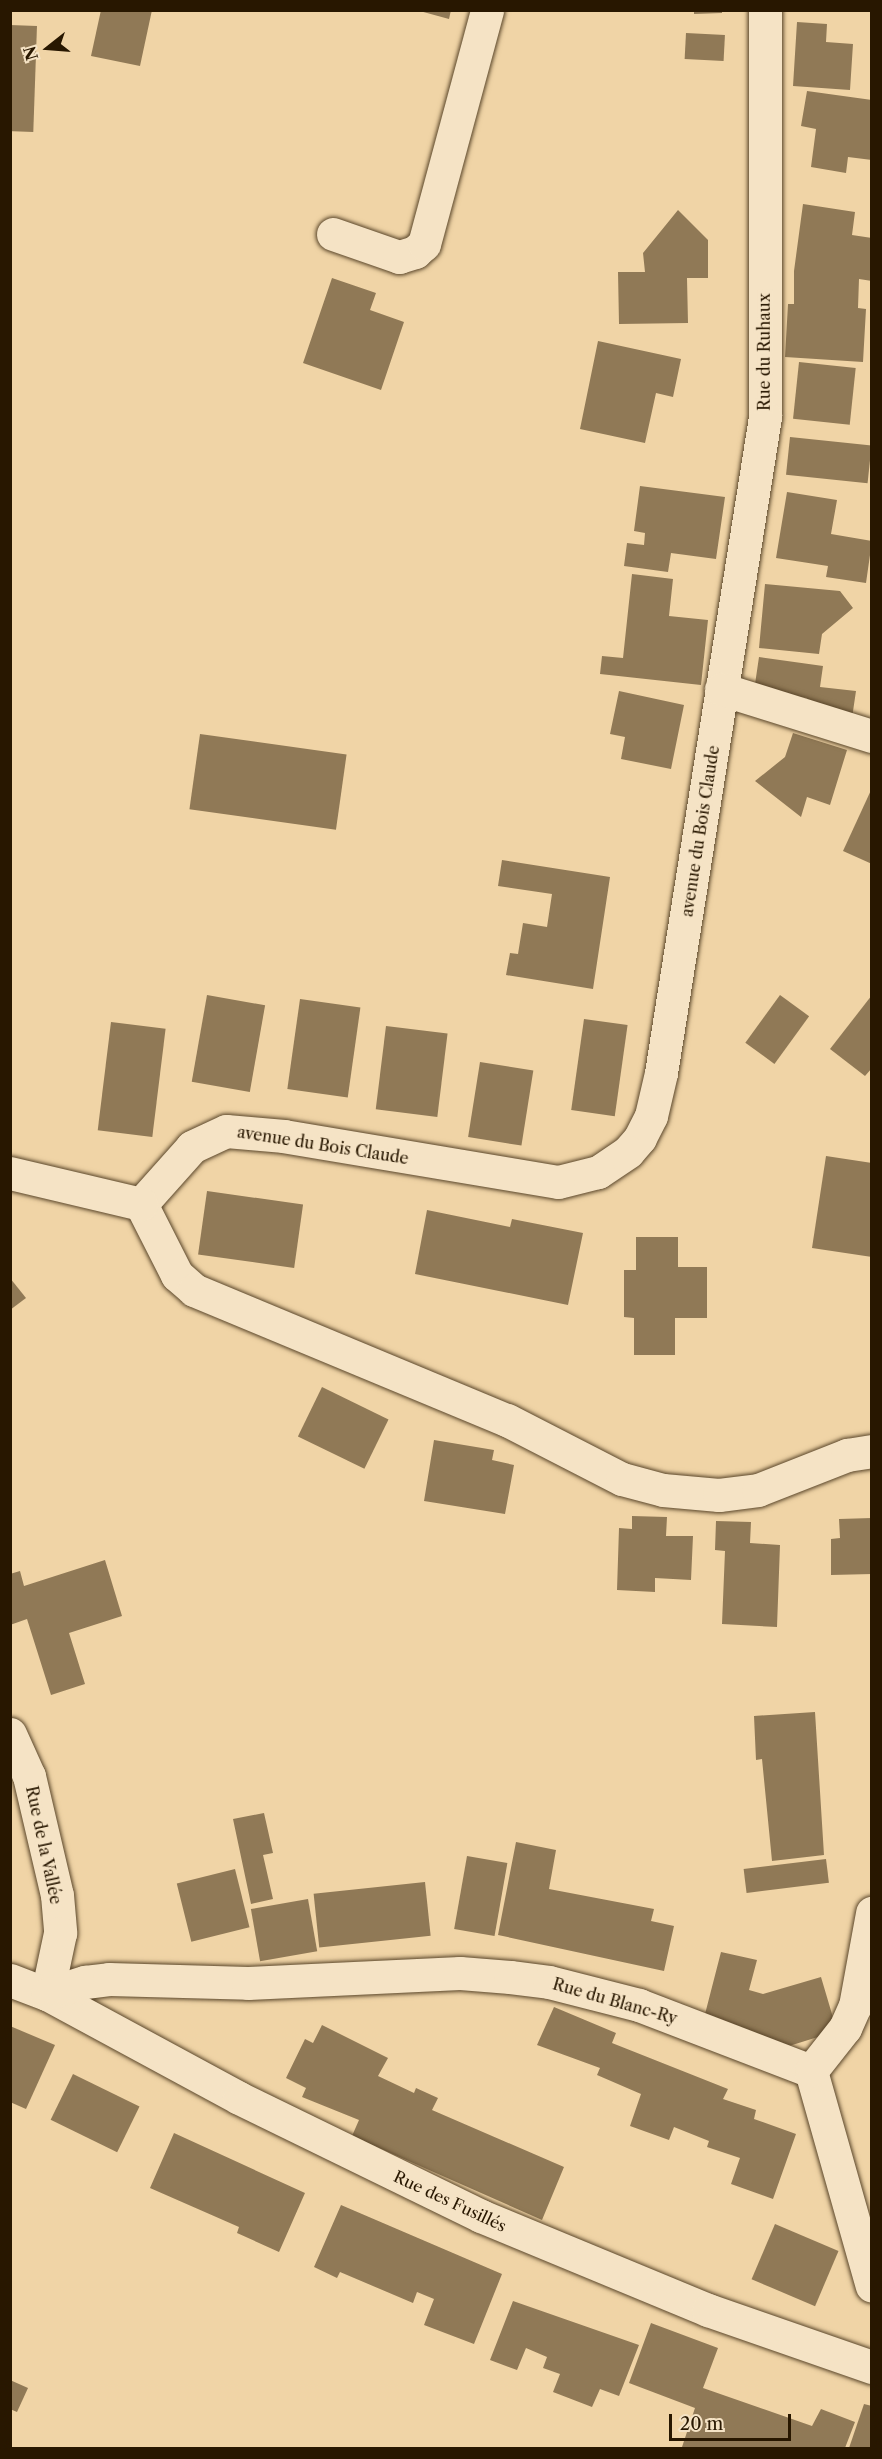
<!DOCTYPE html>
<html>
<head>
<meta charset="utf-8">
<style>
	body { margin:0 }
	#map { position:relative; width:882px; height:2459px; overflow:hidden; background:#f0d4a6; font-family:"Libre Caslon Text",serif }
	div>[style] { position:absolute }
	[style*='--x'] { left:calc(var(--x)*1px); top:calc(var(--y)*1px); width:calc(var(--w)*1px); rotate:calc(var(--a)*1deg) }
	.building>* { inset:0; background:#907956; transform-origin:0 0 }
	.roads { filter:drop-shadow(0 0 2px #5a462a) drop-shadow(0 0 2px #5a462a) }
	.minor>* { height:33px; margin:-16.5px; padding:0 16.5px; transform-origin:16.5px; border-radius:16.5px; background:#f5e3c5 }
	span { translate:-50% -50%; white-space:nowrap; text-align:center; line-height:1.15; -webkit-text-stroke:6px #f5e3c5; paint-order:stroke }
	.street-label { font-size:16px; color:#281700 }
	.frame { position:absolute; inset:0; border:12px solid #281700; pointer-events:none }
	.north { position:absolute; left:18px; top:18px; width:60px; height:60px; -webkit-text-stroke:4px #f5e3c5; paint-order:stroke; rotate:253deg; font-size:16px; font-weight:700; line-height:24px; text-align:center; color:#281700 }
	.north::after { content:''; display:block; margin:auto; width:21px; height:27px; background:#281700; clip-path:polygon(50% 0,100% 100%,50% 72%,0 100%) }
	.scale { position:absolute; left:669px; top:2414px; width:122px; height:27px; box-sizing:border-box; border:3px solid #281700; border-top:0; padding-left:8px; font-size:18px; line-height:21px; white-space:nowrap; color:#281700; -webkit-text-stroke:4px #f5e3c5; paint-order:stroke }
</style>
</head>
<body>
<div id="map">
	<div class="building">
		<i style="clip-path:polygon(101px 10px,152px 10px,140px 66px,91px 56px)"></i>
		<i style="clip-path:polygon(416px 10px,451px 10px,449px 19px)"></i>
		<i style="clip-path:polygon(694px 10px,722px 10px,722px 13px,694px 14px)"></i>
		<i style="clip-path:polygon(797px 22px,827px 24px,826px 42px,853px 44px,850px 90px,793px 86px)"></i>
		<i style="left:10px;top:25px;width:27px;height:106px;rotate:2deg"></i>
		<i style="left:686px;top:33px;width:39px;height:26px;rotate:3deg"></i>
		<i style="clip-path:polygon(807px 91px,872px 100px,872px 160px,848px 157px,846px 173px,811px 167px,816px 129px,801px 126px)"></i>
		<i style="clip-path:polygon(803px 204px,855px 212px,852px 235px,872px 238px,872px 281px,859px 279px,858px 308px,866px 309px,863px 362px,785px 357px,788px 304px,794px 304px,794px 271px)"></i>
		<i style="clip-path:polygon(678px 210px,708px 240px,708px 278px,687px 278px,688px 323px,619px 324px,618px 272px,645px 272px,643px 253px)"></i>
		<i style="clip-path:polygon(332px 278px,376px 293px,370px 310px,404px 322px,381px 390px,303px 363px)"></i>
		<i style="clip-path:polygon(598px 341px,681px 359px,673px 397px,656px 393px,645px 443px,580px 429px)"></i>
		<i style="left:799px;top:362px;width:57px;height:57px;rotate:6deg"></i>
		<i style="left:790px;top:437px;width:82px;height:38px;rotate:6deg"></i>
		<i style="clip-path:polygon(640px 486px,725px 497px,716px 559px,671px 553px,668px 572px,624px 566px,627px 543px,644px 545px,645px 533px,634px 531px)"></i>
		<i style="clip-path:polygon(787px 492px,837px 500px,831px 534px,872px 541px,866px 583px,826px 577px,828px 566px,776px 558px)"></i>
		<i style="clip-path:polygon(632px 574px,673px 579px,669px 616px,708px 620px,701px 685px,600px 674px,602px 656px,623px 658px)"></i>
		<i style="clip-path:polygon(765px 584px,840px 591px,853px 608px,822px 634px,819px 654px,759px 648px)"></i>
		<i style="clip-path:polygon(759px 657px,823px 666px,820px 687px,856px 691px,852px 718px,809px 705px,807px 698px,754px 691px)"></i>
		<i style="clip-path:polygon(619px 691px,684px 705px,671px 769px,621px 759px,625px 737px,610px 734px)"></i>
		<i style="clip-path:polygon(793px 733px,847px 750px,830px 805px,807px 797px,801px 817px,755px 781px,785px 757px)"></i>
		<i style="left:200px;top:734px;width:148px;height:76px;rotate:8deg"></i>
		<i style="clip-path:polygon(872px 788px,872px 864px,843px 851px)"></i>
		<i style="clip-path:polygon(502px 860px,610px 877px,593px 989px,506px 975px,510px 953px,518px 954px,523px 923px,547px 927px,552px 894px,498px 886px)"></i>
		<i style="left:207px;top:995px;width:59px;height:88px;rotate:10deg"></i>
		<i style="left:780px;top:995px;width:36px;height:59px;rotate:36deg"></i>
		<i style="clip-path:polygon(872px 995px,872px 1068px,865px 1076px,830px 1049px)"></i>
		<i style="left:300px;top:999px;width:61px;height:91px;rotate:8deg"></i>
		<i style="left:584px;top:1019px;width:44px;height:92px;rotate:8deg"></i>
		<i style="left:111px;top:1022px;width:55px;height:109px;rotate:7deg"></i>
		<i style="left:386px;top:1026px;width:62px;height:84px;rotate:7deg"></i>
		<i style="left:480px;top:1062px;width:54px;height:76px;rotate:9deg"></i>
		<i style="clip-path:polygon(826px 1156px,872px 1163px,872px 1257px,812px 1248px)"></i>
		<i style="left:207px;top:1191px;width:97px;height:64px;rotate:8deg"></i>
		<i style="clip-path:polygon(427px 1210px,510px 1227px,512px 1219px,583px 1233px,568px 1305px,415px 1274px)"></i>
		<i style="clip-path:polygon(636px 1237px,678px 1237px,678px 1267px,707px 1267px,707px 1318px,675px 1318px,675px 1355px,634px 1355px,634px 1318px,624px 1317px,624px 1270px,636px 1270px)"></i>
		<i style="clip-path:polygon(10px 1278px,26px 1298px,10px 1310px)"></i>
		<i style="left:322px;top:1387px;width:74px;height:55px;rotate:26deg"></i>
		<i style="clip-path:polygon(434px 1440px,494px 1450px,492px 1460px,514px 1465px,505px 1514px,424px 1501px)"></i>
		<i style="clip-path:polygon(632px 1516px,667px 1517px,666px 1536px,693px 1536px,691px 1580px,655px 1578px,655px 1592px,617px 1590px,619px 1528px,632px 1529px)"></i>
		<i style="clip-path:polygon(872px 1518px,872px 1574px,831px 1575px,831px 1539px,840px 1538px,839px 1519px)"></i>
		<i style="clip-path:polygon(716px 1521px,751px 1522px,750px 1543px,780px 1545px,777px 1627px,722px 1624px,725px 1551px,715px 1550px)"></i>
		<i style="clip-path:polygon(105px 1560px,122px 1616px,69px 1633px,85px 1684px,51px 1695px,27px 1619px,10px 1625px,10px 1574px,20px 1571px,24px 1586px)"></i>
		<i style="clip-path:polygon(815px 1712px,824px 1855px,772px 1861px,762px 1759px,756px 1760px,754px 1716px)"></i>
		<i style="clip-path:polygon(264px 1813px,273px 1853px,263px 1855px,273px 1899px,251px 1904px,233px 1819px)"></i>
		<i style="clip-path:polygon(516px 1842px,556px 1850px,549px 1889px,654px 1909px,651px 1921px,674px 1926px,664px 1971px,498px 1935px)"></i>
		<i style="left:467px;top:1856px;width:41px;height:74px;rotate:10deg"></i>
		<i style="left:826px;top:1859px;width:24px;height:83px;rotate:83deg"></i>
		<i style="left:235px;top:1869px;width:60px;height:60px;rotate:76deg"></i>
		<i style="left:425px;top:1882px;width:54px;height:112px;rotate:84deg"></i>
		<i style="left:308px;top:1899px;width:53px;height:58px;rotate:80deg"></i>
		<i style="clip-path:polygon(721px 1952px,757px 1960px,749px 1990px,763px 1994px,821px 1977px,837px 2031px,773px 2051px,704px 2018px)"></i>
		<i style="clip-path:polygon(554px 2007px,616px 2033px,612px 2043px,728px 2089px,723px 2099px,756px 2110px,754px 2119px,796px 2134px,773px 2199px,731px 2184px,740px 2158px,707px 2147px,709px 2141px,674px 2127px,669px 2140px,630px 2126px,641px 2094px,597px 2075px,600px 2068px,537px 2045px)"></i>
		<i style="clip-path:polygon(322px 2025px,388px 2058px,378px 2076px,414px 2093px,416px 2088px,438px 2098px,432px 2110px,564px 2167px,542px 2220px,352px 2136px,359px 2120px,302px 2097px,306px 2088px,286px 2078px,305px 2039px,313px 2043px)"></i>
		<i style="clip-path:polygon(10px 2026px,55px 2045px,26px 2109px,10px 2102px)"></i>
		<i style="left:73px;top:2074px;width:74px;height:51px;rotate:26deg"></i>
		<i style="clip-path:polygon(174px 2133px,305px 2193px,279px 2252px,237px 2233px,239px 2227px,150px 2188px)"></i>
		<i style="clip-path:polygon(341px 2205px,502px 2274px,474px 2344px,424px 2325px,434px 2299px,417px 2292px,413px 2303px,340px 2272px,337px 2278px,314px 2267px)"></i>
		<i style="left:775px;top:2224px;width:69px;height:60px;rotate:23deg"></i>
		<i style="clip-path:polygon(513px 2301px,639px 2345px,619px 2396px,600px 2389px,592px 2407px,553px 2392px,560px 2374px,543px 2368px,547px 2357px,526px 2348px,517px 2370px,490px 2360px)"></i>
		<i style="clip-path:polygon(651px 2323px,718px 2348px,703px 2388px,812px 2426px,821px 2409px,855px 2422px,845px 2448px,682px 2447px,695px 2408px,629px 2383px)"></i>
		<i style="clip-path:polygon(10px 2380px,28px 2388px,17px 2412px,10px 2409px)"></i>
		<i style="clip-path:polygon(864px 2404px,872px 2406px,872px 2448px,849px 2448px)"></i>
	</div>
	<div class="roads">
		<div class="minor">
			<i style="--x:765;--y:10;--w:407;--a:90"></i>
			<i style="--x:765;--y:417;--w:664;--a:99.01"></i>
			<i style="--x:661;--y:1073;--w:44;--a:103.1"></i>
			<i style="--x:651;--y:1116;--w:25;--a:117"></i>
			<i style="--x:640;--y:1138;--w:18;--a:131"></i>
			<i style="--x:628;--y:1152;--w:36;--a:146"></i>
			<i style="--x:598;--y:1172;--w:41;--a:166"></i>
			<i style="--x:558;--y:1182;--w:278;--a:-170.5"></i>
			<i style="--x:284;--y:1136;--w:58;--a:-175.1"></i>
			<i style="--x:226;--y:1131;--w:38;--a:155"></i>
			<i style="--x:192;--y:1147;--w:76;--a:131.8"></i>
			<i style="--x:141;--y:1204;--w:80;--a:63.1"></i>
			<i style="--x:177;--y:1275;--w:23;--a:41"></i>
			<i style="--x:194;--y:1290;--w:339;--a:22.6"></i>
			<i style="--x:507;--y:1420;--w:129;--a:27.2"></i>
			<i style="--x:622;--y:1479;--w:42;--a:15"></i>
			<i style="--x:663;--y:1490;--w:56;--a:5.1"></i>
			<i style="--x:719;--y:1495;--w:39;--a:-7"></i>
			<i style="--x:758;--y:1490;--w:96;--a:-21.5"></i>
			<i style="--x:847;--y:1455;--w:25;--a:-9"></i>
			<i style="--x:333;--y:234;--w:70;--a:19.2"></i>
			<i style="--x:399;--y:257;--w:17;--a:-17"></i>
			<i style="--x:415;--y:252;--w:12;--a:-42"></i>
			<i style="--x:424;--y:244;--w:242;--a:-74.9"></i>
			<i style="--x:721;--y:689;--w:158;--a:17.3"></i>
			<i style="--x:10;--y:1173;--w:135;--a:13.3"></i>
			<i style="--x:10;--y:1734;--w:46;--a:65.7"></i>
			<i style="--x:29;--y:1776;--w:122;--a:76.8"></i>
			<i style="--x:57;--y:1895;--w:38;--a:85"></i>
			<i style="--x:60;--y:1933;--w:62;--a:102"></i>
			<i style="--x:10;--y:1980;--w:40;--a:21"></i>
			<i style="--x:47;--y:1994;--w:218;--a:28.4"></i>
			<i style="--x:239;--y:2098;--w:269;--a:26"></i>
			<i style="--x:481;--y:2216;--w:246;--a:22.5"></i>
			<i style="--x:708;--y:2310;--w:174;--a:19.2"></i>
			<i style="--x:47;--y:1994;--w:40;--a:-18"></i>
			<i style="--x:85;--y:1982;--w:24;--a:-7"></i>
			<i style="--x:109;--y:1979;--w:139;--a:1.6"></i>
			<i style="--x:248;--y:1983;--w:212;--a:-2.7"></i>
			<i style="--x:460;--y:1973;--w:50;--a:4.6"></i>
			<i style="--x:510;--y:1977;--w:39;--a:7"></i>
			<i style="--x:549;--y:1982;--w:93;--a:14.3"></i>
			<i style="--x:639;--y:2005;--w:184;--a:21"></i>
			<i style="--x:811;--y:2071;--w:223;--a:74.2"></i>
			<i style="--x:811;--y:2071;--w:55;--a:-51.7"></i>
			<i style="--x:845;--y:2028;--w:24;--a:-66"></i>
			<i style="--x:855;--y:2006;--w:95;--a:-79.6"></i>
		</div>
	</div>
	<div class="street-label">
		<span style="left:764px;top:352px;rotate:-90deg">Rue du Ruhaux</span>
		<span style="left:700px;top:831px;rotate:-81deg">avenue du Bois Claude</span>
		<span style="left:323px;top:1145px;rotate:9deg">avenue du Bois Claude</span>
		<span style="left:44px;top:1845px;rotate:78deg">Rue de la Vallée</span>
		<span style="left:615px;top:2001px;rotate:16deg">Rue du Blanc-Ry</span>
		<span style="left:450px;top:2201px;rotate:25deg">Rue des Fusillés</span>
	</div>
	<div class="frame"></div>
	<div class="north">N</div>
	<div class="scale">20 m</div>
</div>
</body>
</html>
